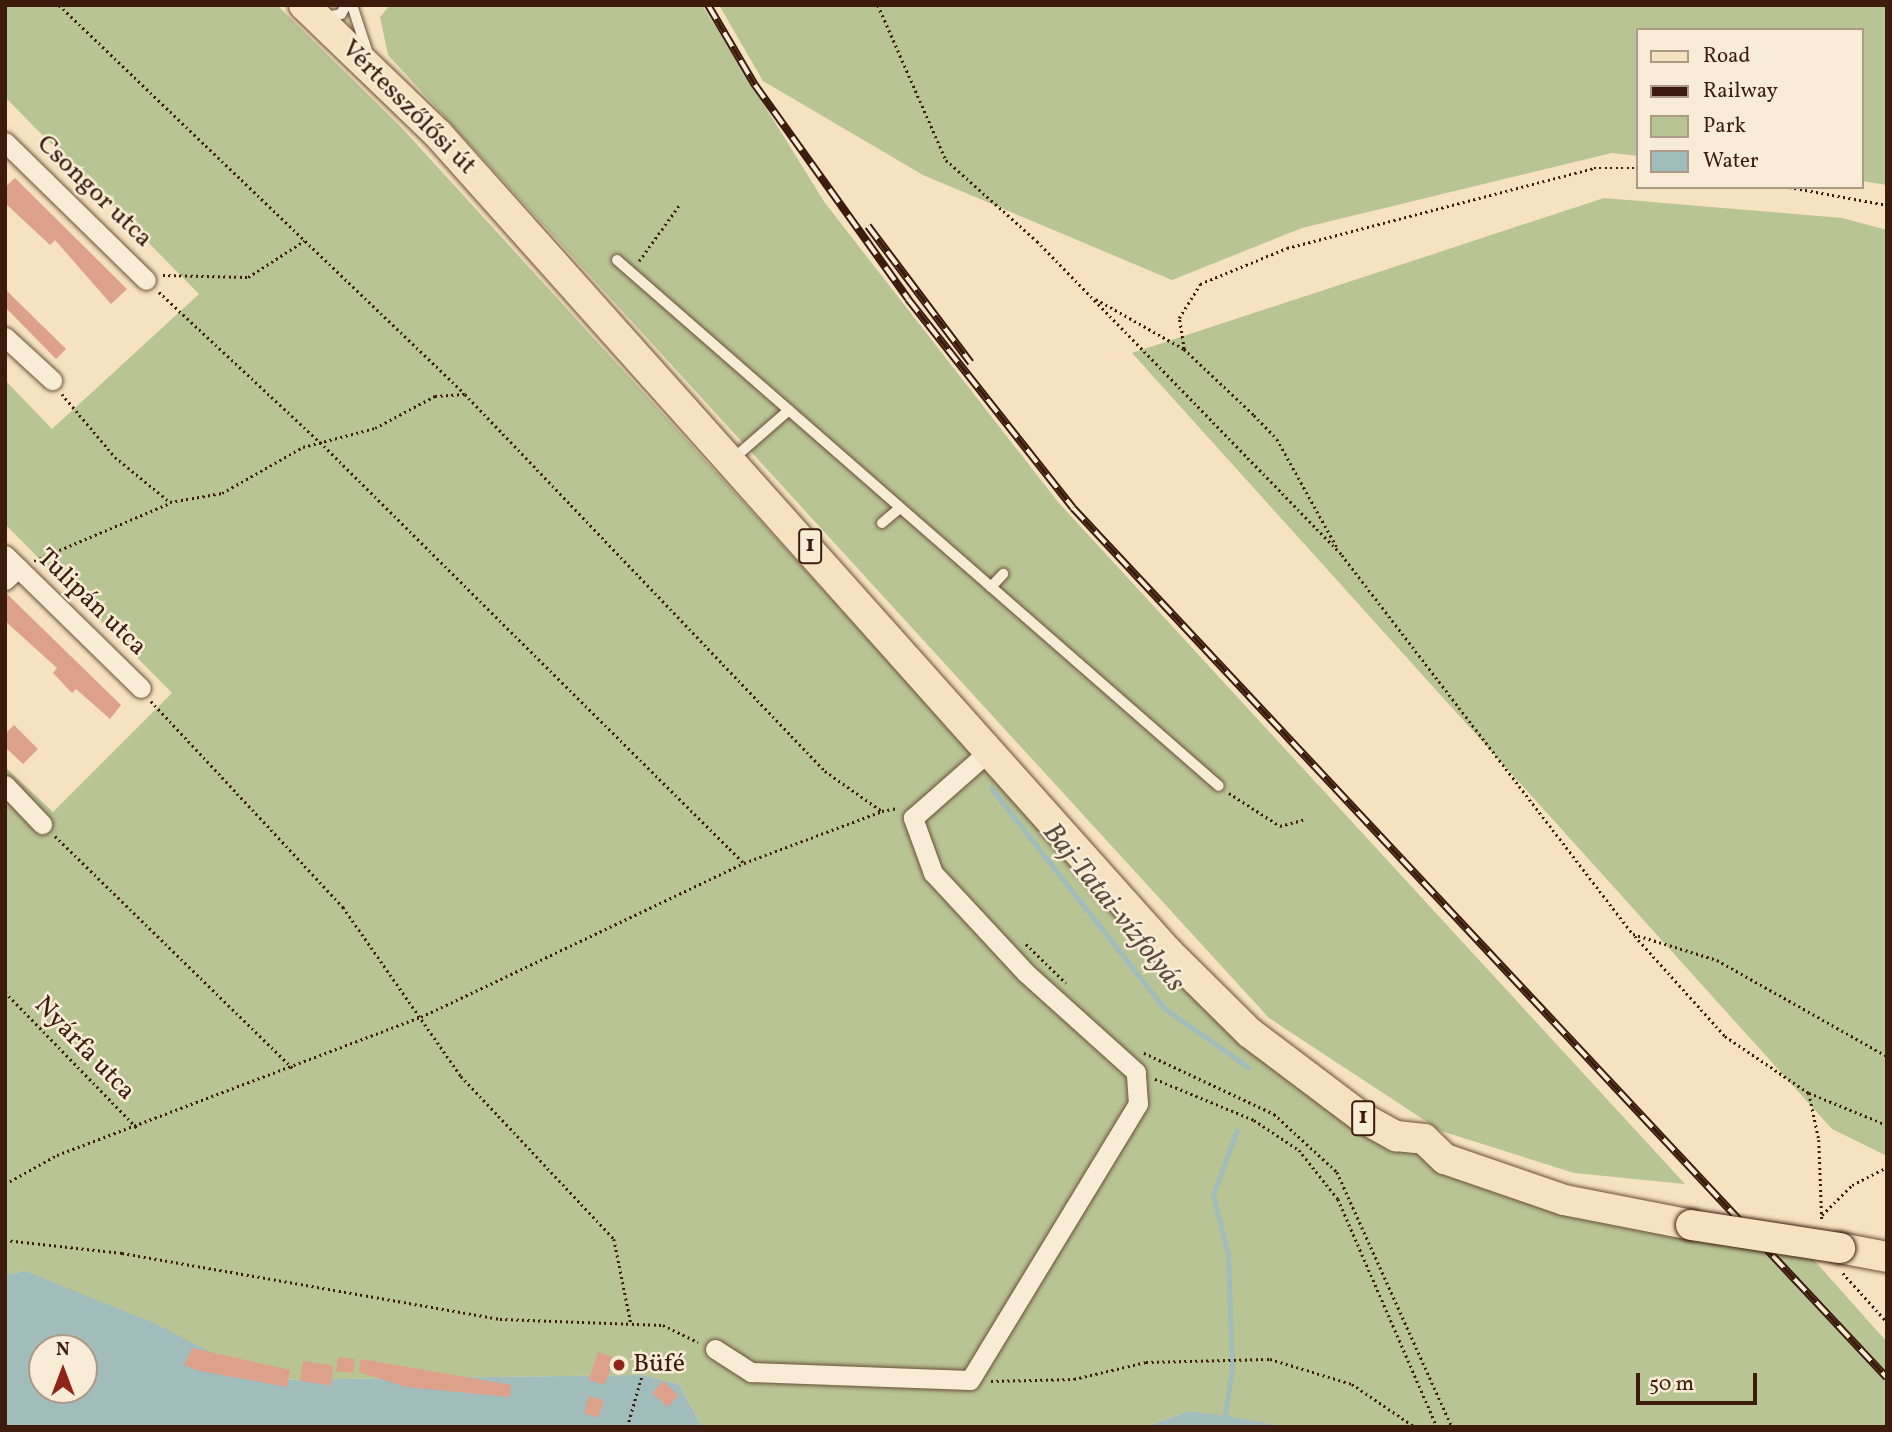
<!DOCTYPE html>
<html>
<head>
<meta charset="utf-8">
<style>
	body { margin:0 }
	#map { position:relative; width:1892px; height:1432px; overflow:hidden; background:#f6e2c0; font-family:Vollkorn,serif }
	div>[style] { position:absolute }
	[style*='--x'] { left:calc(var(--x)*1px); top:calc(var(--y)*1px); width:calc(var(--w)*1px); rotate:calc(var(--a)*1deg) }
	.green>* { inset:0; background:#b9c495 }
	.water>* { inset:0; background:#a0bcbb }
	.stream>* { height:5px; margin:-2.5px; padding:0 2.5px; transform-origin:2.5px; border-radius:2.5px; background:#a0bcbb }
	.building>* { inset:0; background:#dda08b; transform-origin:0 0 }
	.path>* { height:2.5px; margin-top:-1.25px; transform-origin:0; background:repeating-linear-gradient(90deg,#3d1c0d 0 2px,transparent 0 5.5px) }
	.roads { filter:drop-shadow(0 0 2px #6b4e3a) drop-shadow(0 0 2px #6b4e3a) }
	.service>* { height:10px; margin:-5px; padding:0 5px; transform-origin:5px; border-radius:5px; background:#f9ecd6 }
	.minor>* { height:19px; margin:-9.5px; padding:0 9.5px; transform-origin:9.5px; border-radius:9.5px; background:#f9ecd6 }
	.primary>* { height:30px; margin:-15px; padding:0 15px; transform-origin:15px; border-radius:15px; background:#f6e2c0 }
	.rail>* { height:8px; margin-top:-4px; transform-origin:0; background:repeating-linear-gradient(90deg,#f9ecd6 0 16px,#3d1c0d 0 32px); box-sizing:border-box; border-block:2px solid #3d1c0d }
	.bridges { filter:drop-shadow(0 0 2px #3d1c0d) drop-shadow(0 0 2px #3d1c0d) }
	.primary-bridge>* { height:30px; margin:-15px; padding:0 15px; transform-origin:15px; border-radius:15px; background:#f6e2c0 }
	.dots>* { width:19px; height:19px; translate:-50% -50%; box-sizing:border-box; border:4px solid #f9ecd6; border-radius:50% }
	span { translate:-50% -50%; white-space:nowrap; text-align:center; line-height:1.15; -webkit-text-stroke:5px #f9ecd6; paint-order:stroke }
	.shield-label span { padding:2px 5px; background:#f9ecd6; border:2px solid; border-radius:5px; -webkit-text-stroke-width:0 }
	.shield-label { font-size:24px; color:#3d1c0d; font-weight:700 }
	.street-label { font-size:26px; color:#3d1c0d }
	.poi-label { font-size:26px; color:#3d1c0d }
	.left { translate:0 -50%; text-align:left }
	.water-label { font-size:28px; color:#5b4c41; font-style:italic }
	.frame { position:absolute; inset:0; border:7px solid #3d1c0d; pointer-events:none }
	.legend { position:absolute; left:1636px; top:28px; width:228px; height:161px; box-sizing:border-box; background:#f9ecd6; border:2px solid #ae9986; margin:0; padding:9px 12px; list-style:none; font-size:21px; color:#3d1c0d }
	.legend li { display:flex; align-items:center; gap:14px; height:35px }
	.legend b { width:35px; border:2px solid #ae9986 }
	.north { position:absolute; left:28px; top:1334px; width:70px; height:70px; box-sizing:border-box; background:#f9ecd6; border:2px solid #ae9986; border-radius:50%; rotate:0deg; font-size:19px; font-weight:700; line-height:28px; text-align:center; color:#3d1c0d }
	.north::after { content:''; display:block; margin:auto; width:24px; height:32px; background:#8f2418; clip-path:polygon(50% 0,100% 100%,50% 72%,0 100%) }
	.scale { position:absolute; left:1636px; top:1373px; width:121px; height:32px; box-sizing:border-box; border:4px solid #3d1c0d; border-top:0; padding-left:9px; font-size:21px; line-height:24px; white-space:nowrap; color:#3d1c0d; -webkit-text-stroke:5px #f9ecd6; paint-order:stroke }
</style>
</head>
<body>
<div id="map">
	<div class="green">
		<i style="clip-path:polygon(5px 5px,277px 5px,401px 127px,1099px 892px,1244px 1041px,1445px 1159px,1797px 1241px,1887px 1342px,1887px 1427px,1289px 1427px,1189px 1411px,1145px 1427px,702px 1427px,679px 1384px,642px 1375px,265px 1380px,25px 1271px,5px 1275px,5px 767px,53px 812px,172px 693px,5px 524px,5px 380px,52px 429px,199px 294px,5px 97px)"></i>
		<i style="clip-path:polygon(390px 5px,702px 5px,825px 203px,1058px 502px,1685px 1184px,1574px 1173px,1441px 1131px,1269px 1018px,388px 55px,380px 17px)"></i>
		<i style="clip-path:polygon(719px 5px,1887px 5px,1887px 185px,1862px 181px,1862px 30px,1638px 30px,1638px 156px,1612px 153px,1302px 228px,1172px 280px,923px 175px,763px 81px)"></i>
		<i style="clip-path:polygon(1604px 198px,1842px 218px,1887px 230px,1887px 1156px,1832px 1129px,1132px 353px)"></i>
	</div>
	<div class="water">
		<i style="clip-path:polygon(evenodd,25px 1271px,154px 1323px,265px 1380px,642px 1375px,679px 1384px,702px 1427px,5px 1427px,5px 1275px,25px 1271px,42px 1348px,84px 1348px,84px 1390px,42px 1390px,42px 1348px)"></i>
		<i style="clip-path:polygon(1189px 1411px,1226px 1416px,1289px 1427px,1145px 1427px)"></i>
	</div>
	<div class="stream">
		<i style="--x:991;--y:788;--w:280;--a:51.8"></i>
		<i style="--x:1164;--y:1008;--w:103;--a:35.1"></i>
		<i style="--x:1223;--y:1427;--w:59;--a:-81.2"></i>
		<i style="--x:1232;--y:1369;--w:114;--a:-92"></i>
		<i style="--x:1228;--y:1255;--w:62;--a:-104"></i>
		<i style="--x:1213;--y:1195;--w:69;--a:-69.7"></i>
	</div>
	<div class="building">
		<i style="clip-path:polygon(15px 178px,127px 289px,111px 304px,55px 240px,50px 245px,5px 203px,5px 187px)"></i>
		<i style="clip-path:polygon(5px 289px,66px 349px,56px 359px,5px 307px)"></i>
		<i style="clip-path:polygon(5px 592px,121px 705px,110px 719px,76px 689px,72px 693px,53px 673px,57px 668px,5px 621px)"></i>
		<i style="clip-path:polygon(14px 725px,38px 749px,23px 764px,5px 747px,5px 734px)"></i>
		<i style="clip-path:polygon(192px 1348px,290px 1370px,287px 1387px,196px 1370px,184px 1365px)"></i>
		<i style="clip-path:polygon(598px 1352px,616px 1358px,604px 1385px,589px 1380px)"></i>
		<i style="left:338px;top:1357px;width:17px;height:14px;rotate:7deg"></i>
		<i style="clip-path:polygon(361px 1359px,511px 1385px,510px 1397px,406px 1387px,359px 1372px)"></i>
		<i style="left:303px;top:1361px;width:31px;height:20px;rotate:9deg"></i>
		<i style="left:663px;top:1381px;width:21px;height:16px;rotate:43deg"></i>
		<i style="left:589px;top:1396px;width:15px;height:18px;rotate:16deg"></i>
	</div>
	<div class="path">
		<i style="--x:59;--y:5;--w:562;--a:43.77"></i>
		<i style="--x:465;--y:394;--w:521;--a:46.32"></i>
		<i style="--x:825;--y:771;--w:70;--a:35.1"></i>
		<i style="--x:882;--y:811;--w:16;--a:-11"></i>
		<i style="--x:878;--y:5;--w:169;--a:66.3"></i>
		<i style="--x:946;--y:160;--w:122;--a:41.7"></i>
		<i style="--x:1037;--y:241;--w:438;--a:45.8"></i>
		<i style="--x:1342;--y:555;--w:478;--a:52.5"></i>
		<i style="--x:1633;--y:934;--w:88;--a:17.2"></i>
		<i style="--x:1717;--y:960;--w:195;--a:29.5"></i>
		<i style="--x:1789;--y:187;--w:100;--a:10.4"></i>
		<i style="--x:639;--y:261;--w:70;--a:-54.3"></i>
		<i style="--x:163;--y:275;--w:85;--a:1.3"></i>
		<i style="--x:248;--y:277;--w:67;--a:-32.7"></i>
		<i style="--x:159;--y:292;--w:220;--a:43"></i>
		<i style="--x:320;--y:442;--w:596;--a:44.8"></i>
		<i style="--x:1096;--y:299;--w:101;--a:29.6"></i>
		<i style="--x:1184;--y:349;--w:96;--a:43.3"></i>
		<i style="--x:1254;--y:415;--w:33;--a:46"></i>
		<i style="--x:1277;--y:439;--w:126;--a:61"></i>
		<i style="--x:1184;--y:349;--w:31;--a:-99"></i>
		<i style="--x:1179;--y:318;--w:40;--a:-58"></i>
		<i style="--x:1200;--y:284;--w:94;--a:-22.5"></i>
		<i style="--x:1287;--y:248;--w:317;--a:-14.6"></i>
		<i style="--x:1594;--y:168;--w:44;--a:0"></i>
		<i style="--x:62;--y:394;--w:82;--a:49.9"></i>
		<i style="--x:115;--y:457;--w:71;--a:39.3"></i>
		<i style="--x:170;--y:502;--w:53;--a:-9.8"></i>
		<i style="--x:222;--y:493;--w:93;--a:-29.6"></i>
		<i style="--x:303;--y:447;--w:74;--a:-14.8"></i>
		<i style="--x:375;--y:428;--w:68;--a:-28.1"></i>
		<i style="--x:435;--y:396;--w:30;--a:-4"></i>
		<i style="--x:34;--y:561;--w:148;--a:-23.1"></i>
		<i style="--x:151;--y:701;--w:282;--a:47"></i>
		<i style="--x:343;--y:907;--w:206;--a:55.1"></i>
		<i style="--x:461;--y:1076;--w:224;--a:46.8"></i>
		<i style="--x:614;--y:1239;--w:86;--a:78.6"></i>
		<i style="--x:1229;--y:793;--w:61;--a:32.9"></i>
		<i style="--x:1280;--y:826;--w:24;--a:-15"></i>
		<i style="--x:55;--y:836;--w:332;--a:44.3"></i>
		<i style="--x:1635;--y:936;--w:135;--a:48"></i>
		<i style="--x:1725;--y:1036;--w:102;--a:34.2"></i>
		<i style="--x:1809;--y:1093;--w:84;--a:22.3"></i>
		<i style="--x:1026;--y:944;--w:56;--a:44.3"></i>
		<i style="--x:5;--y:992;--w:191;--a:45.8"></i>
		<i style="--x:1144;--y:1053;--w:144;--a:25.1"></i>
		<i style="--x:1274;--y:1114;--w:86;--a:42.6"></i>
		<i style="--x:1337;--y:1172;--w:280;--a:65.7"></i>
		<i style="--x:1155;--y:1079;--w:107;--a:22.5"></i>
		<i style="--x:1254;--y:1120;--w:54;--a:33.7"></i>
		<i style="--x:1299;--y:1150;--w:63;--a:51.5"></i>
		<i style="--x:1338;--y:1199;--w:249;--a:66.5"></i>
		<i style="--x:1809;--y:1093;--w:48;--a:78"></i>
		<i style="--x:1819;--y:1140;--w:81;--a:87.9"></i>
		<i style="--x:5;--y:1184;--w:60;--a:-29.1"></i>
		<i style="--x:57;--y:1155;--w:389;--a:-20.8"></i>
		<i style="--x:421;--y:1017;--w:358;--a:-25.5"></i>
		<i style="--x:744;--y:863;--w:147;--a:-20.6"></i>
		<i style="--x:1822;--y:1215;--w:42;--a:-45"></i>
		<i style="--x:1852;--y:1185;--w:39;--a:-27"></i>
		<i style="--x:5;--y:1240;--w:118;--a:6.3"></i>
		<i style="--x:122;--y:1253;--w:384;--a:9.9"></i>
		<i style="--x:500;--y:1319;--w:163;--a:2.1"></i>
		<i style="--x:663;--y:1325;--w:39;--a:26"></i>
		<i style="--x:1843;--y:1273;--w:66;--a:48.1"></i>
		<i style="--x:991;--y:1381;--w:83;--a:-1.4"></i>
		<i style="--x:1074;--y:1379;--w:74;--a:-13.3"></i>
		<i style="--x:1146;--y:1362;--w:124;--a:-1.4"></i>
		<i style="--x:1270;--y:1359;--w:86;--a:17"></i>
		<i style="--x:1352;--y:1384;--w:76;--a:34.3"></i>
		<i style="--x:627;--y:1427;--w:54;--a:-73.9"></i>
	</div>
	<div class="roads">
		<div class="service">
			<i style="--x:352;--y:5;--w:52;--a:71.9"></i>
			<i style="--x:326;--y:17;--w:15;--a:-11"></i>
			<i style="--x:341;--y:14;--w:10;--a:-61"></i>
			<i style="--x:617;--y:260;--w:799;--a:41.15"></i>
			<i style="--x:734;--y:458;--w:73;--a:-41.1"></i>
			<i style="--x:882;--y:523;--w:23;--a:-40"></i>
			<i style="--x:991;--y:587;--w:18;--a:-47"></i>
		</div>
		<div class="minor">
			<i style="--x:5;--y:142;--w:197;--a:44.4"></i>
			<i style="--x:5;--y:337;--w:64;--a:42.5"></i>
			<i style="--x:5;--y:555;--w:190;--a:44.4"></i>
			<i style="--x:5;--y:580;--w:18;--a:-43"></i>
			<i style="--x:5;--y:785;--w:54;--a:46.5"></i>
			<i style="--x:715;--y:1349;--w:43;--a:32.6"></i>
			<i style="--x:751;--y:1372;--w:219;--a:2.1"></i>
			<i style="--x:970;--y:1380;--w:323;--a:-58.7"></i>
			<i style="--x:1138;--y:1104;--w:32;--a:-94"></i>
			<i style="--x:1136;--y:1072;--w:148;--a:-138"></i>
			<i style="--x:1026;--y:973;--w:137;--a:-132.9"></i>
			<i style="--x:933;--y:873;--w:59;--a:-110"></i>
			<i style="--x:913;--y:818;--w:103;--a:-41.4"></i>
		</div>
		<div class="primary">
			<i style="--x:304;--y:5;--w:186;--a:43.9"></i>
			<i style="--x:438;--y:134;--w:1094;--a:48.26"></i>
			<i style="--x:1166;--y:950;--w:118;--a:44.7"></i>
			<i style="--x:1250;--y:1033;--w:141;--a:37"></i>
			<i style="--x:1363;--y:1118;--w:38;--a:29"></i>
			<i style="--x:1396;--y:1136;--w:28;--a:6"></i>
			<i style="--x:1424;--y:1139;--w:29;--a:44"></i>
			<i style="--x:1445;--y:1159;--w:126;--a:19"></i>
			<i style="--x:1564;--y:1200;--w:129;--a:11.1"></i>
			<i style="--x:1840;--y:1248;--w:48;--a:10.8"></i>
		</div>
	</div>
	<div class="rail">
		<i style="--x:708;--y:5;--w:93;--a:59.6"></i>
		<i style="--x:755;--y:85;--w:263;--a:54.4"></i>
		<i style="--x:908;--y:299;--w:266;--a:51.7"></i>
		<i style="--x:1073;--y:508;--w:1191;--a:46.9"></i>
		<i style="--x:868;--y:226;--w:171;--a:53.1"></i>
	</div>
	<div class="bridges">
		<div class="primary-bridge">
			<i style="--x:1691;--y:1225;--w:151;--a:8.8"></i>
		</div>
	</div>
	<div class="dots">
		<i style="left:619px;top:1365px;background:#8f2418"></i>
	</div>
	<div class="shield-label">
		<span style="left:810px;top:546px">1</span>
		<span style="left:1363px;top:1118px">1</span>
	</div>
	<div class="street-label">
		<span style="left:408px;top:108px;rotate:45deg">Vértesszőlősi út</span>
		<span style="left:94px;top:192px;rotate:44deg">Csongor utca</span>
		<span style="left:91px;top:603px;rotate:44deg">Tulipán utca</span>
		<span style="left:84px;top:1049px;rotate:46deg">Nyárfa utca</span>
	</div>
	<div class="poi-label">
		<span class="left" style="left:633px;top:1365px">Büfé</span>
	</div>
	<div class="water-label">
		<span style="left:1113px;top:908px;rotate:51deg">Baj-Tatai-vízfolyás</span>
	</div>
	<div class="frame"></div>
	<ul class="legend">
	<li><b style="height:9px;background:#f6e2c0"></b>Road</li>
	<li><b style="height:9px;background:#3d1c0d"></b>Railway</li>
	<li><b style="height:19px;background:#b9c495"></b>Park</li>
	<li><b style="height:19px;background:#a0bcbb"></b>Water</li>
	</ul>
	<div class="north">N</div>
	<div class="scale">50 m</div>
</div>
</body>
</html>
